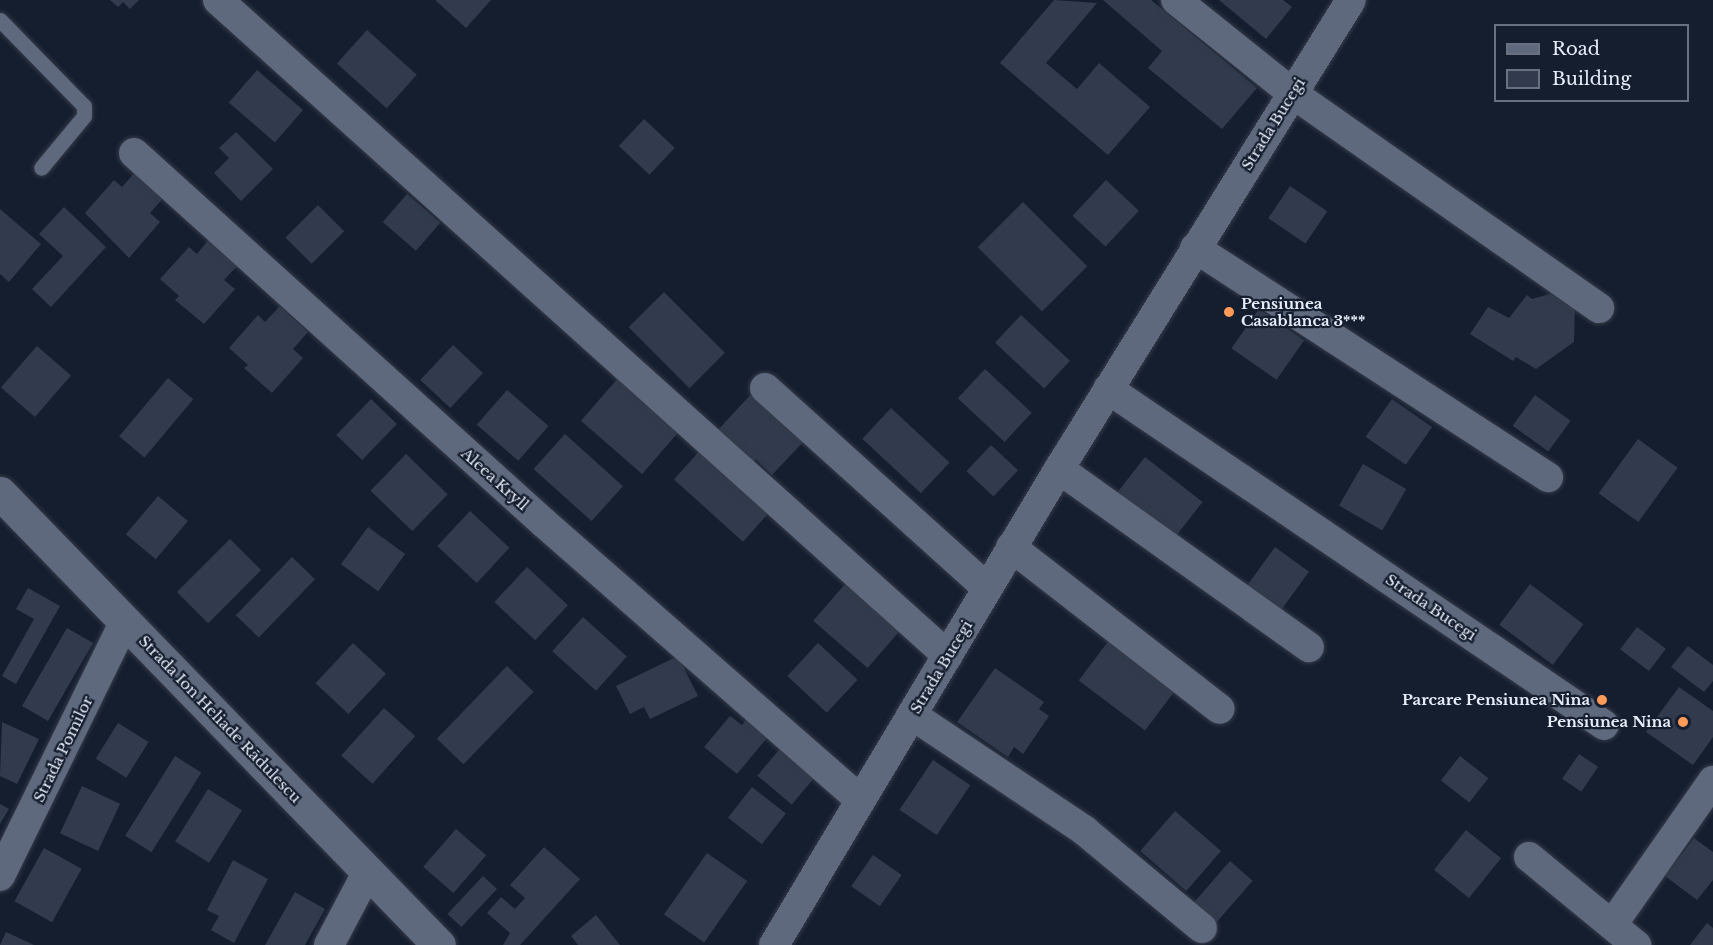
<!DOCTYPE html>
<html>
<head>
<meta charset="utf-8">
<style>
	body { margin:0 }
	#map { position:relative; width:1713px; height:945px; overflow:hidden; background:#151e2f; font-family:"Libre Baskerville",serif }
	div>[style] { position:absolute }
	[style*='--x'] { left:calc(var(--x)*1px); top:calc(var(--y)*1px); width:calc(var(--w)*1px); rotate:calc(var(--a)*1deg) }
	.building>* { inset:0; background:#313b4d; transform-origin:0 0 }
	.roads { filter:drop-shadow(0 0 2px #353a49) drop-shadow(0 0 2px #353a49) }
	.service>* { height:15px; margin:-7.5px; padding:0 7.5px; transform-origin:7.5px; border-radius:7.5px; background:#5e697d }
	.minor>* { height:30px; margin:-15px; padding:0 15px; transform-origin:15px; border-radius:15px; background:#5e697d }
	.tertiary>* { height:33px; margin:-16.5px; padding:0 16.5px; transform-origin:16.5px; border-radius:16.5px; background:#5e697d }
	.dots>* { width:16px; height:16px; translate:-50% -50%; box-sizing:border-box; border:3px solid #151e2f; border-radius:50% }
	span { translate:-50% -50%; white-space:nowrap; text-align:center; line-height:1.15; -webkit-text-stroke:4.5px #151e2f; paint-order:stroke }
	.street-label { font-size:15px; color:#e7edf9 }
	.poi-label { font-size:15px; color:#e7edf9; font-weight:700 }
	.left { translate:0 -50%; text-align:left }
	.right { translate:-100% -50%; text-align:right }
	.legend { position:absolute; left:1494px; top:24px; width:195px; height:78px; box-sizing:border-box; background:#151e2f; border:2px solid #697180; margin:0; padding:8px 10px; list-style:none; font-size:18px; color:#e7edf9 }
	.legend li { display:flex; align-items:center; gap:12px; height:30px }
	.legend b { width:30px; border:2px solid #697180 }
</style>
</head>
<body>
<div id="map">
	<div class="building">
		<i style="clip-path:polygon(110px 0,139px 0,130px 9px,123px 2px,118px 7px)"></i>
		<i style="clip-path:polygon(435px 0,491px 0,466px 28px)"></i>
		<i style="clip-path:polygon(1054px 0,1097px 3px,1046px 63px,1077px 89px,1099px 63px,1150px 107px,1108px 155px,1000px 63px)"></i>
		<i style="clip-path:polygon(1103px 0,1151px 0,1257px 88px,1222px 129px,1148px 68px,1162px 51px)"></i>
		<i style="clip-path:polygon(1219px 0,1283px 0,1292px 7px,1266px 39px)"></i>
		<i style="left:367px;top:30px;width:67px;height:45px;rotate:42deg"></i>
		<i style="left:257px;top:70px;width:61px;height:43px;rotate:41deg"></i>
		<i style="left:644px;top:119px;width:42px;height:37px;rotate:43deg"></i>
		<i style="clip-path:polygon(236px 132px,273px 169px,241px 201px,214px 173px,229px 158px,219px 148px)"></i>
		<i style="clip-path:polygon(136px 171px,165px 196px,150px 213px,160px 222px,129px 258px,85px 213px,114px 180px,122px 187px)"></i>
		<i style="left:1106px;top:180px;width:45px;height:49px;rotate:43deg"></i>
		<i style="left:1290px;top:186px;width:45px;height:39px;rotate:34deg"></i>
		<i style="left:407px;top:194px;width:44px;height:37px;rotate:41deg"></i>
		<i style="left:1023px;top:202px;width:91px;height:64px;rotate:45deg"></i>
		<i style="left:318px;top:205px;width:37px;height:46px;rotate:45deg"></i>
		<i style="clip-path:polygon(64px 207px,106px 247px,51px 307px,32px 289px,63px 256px,39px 234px)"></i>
		<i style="clip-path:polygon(0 209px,41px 244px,9px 282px,0 274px)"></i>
		<i style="clip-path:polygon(211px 237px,240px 263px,224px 280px,235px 289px,204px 324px,175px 300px,179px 296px,160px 279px,189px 247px,197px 254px)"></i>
		<i style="clip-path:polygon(1564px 290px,1575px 306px,1574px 342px,1536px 369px,1516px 357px,1513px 361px,1470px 334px,1488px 307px,1509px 318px,1527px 295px,1532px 299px)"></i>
		<i style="left:664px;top:292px;width:86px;height:50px;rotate:45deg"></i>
		<i style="clip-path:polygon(280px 306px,308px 332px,293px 349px,303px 358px,272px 393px,244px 368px,248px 365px,229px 348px,258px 315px,265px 322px)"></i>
		<i style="left:1259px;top:309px;width:55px;height:48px;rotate:35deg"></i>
		<i style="left:1021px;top:315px;width:67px;height:38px;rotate:43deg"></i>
		<i style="left:453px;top:345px;width:41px;height:48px;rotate:43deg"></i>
		<i style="left:37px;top:346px;width:45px;height:55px;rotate:41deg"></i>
		<i style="left:985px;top:369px;width:64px;height:40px;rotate:43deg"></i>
		<i style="left:619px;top:377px;width:81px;height:58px;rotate:41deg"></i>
		<i style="left:168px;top:378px;width:33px;height:76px;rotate:40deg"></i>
		<i style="left:507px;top:390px;width:55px;height:46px;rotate:41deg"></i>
		<i style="clip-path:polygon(754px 391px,805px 440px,772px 475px,756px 459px,750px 465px,716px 432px)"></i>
		<i style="left:1535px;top:395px;width:44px;height:38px;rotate:36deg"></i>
		<i style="left:371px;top:399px;width:36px;height:50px;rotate:44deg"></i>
		<i style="left:1392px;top:399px;width:49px;height:46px;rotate:35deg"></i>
		<i style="left:891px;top:408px;width:80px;height:42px;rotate:43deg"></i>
		<i style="left:565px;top:434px;width:78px;height:47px;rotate:42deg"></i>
		<i style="left:1638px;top:439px;width:49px;height:67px;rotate:36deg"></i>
		<i style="left:991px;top:445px;width:37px;height:36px;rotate:43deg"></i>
		<i style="left:704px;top:446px;width:93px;height:45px;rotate:42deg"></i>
		<i style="left:406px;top:454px;width:58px;height:51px;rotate:44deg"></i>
		<i style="left:1145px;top:457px;width:73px;height:46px;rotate:38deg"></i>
		<i style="left:1363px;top:464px;width:50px;height:48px;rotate:30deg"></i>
		<i style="left:158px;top:496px;width:39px;height:50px;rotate:40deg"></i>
		<i style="left:470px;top:511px;width:54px;height:48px;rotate:43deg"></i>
		<i style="left:368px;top:527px;width:46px;height:46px;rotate:36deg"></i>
		<i style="left:230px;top:539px;width:44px;height:75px;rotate:45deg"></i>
		<i style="left:1275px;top:547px;width:42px;height:51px;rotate:36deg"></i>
		<i style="left:292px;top:557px;width:32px;height:81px;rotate:44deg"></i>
		<i style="left:527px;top:567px;width:56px;height:48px;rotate:43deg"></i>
		<i style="left:846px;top:583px;width:72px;height:50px;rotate:41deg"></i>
		<i style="left:1530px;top:584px;width:67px;height:51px;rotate:37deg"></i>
		<i style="clip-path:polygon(28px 588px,60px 606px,16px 684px,2px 676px,34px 619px,16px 609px)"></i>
		<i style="left:583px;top:617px;width:59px;height:46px;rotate:42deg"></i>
		<i style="left:1637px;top:627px;width:36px;height:28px;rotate:37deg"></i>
		<i style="left:67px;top:628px;width:30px;height:90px;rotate:30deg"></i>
		<i style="left:1110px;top:639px;width:83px;height:52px;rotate:37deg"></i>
		<i style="left:353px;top:643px;width:45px;height:55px;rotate:43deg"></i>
		<i style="left:818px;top:643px;width:54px;height:45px;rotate:43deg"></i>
		<i style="clip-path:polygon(1688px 646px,1713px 665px,1713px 681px,1704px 692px,1671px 667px)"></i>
		<i style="clip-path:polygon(678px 656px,698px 696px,650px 719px,644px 707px,630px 714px,616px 686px)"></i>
		<i style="left:507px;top:666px;width:37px;height:101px;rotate:44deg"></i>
		<i style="clip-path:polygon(995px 668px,1044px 702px,1039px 709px,1049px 716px,1023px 754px,1014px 747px,1008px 757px,957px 722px)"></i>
		<i style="clip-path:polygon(1679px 687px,1713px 711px,1713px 737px,1693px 765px,1646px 732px)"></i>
		<i style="left:384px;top:708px;width:42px;height:64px;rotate:42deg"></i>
		<i style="clip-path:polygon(730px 716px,742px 725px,746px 720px,767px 738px,737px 774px,704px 747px)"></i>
		<i style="clip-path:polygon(2px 722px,39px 739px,17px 784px,0 776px)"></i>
		<i style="left:118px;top:723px;width:36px;height:42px;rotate:32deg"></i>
		<i style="left:783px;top:745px;width:45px;height:40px;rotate:40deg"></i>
		<i style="left:1579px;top:754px;width:23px;height:30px;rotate:34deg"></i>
		<i style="left:175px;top:756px;width:31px;height:94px;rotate:32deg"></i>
		<i style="left:1460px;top:756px;width:36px;height:31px;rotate:38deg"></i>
		<i style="left:933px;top:760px;width:45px;height:60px;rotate:34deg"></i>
		<i style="left:82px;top:786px;width:42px;height:52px;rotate:25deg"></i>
		<i style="left:752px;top:787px;width:43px;height:39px;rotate:38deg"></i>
		<i style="left:208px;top:789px;width:40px;height:62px;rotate:32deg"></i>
		<i style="clip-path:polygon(0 804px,9px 809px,0 824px)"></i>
		<i style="left:1175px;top:811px;width:61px;height:53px;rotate:41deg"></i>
		<i style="left:456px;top:829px;width:40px;height:50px;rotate:41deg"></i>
		<i style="left:1466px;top:830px;width:45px;height:51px;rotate:39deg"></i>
		<i style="clip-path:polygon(1694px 838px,1713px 852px,1713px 880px,1697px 900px,1665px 876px)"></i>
		<i style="clip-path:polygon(544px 847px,580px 879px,520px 945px,503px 945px,510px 933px,487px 913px,501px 897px,515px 909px,525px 898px,510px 885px)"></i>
		<i style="left:44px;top:848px;width:43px;height:61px;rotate:29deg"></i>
		<i style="left:707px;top:853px;width:49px;height:75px;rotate:35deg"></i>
		<i style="left:873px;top:855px;width:35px;height:38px;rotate:35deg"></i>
		<i style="clip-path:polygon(233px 860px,268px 879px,234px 943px,211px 930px,219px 916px,207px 910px)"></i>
		<i style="left:1230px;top:861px;width:30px;height:59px;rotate:41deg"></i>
		<i style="left:483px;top:876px;width:19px;height:52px;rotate:43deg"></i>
		<i style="clip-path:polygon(295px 892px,325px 909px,305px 945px,265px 945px)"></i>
		<i style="clip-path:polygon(596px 915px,620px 945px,578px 945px,571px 936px)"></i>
		<i style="clip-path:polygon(1707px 923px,1713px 928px,1713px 945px,1690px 945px)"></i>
		<i style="clip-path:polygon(6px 932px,34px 945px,0 945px)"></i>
	</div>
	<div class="roads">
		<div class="service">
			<i style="--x:0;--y:20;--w:120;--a:45.7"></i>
			<i style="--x:84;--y:106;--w:10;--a:90"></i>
			<i style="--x:84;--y:116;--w:67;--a:129.6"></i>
		</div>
		<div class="minor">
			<i style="--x:218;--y:0;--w:981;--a:41.94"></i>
			<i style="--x:1176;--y:0;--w:149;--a:38.7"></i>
			<i style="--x:1292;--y:93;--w:375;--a:35"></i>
			<i style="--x:134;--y:153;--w:552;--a:42.06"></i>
			<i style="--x:544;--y:523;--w:420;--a:41.2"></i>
			<i style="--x:1195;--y:248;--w:421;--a:33"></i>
			<i style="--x:765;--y:388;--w:299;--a:42"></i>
			<i style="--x:1108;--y:389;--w:599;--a:34.11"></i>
			<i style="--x:1059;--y:469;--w:307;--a:35.5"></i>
			<i style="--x:1011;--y:547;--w:264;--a:37.8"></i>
			<i style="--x:912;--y:715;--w:208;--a:33.8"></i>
			<i style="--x:1085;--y:831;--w:152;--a:39.7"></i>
			<i style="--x:1529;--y:857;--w:139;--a:39.4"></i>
			<i style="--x:0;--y:876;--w:284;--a:-63.9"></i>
			<i style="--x:1612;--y:925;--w:176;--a:-55"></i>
			<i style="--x:329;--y:945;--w:84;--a:-62.2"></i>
			<i style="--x:774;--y:945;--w:555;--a:-59.09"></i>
			<i style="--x:1059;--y:469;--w:552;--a:-58.09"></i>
		</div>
		<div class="tertiary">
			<i style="--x:0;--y:493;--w:630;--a:45.84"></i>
		</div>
	</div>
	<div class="dots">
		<i style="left:1229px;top:312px;background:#fe9b58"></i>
		<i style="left:1602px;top:700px;background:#fe9b58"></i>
		<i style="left:1683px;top:722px;background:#fe9b58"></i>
	</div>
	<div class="street-label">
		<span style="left:1273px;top:124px;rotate:-58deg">Strada Bucegi</span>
		<span style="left:495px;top:479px;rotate:42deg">Aleea Kryll</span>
		<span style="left:1431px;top:607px;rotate:34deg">Strada Bucegi</span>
		<span style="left:941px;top:667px;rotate:-59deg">Strada Bucegi</span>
		<span style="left:220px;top:719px;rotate:46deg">Strada Ion Heliade Rădulescu</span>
		<span style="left:63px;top:749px;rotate:-64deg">Strada Pomilor</span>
	</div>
	<div class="poi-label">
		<span class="left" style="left:1241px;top:312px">Pensiunea<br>Casablanca 3***</span>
		<span class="right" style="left:1590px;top:700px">Parcare Pensiunea Nina</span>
		<span class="right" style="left:1671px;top:722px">Pensiunea Nina</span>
	</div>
	<ul class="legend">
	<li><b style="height:8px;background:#5e697d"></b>Road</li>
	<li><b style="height:16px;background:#313b4d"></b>Building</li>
	</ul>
</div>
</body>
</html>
